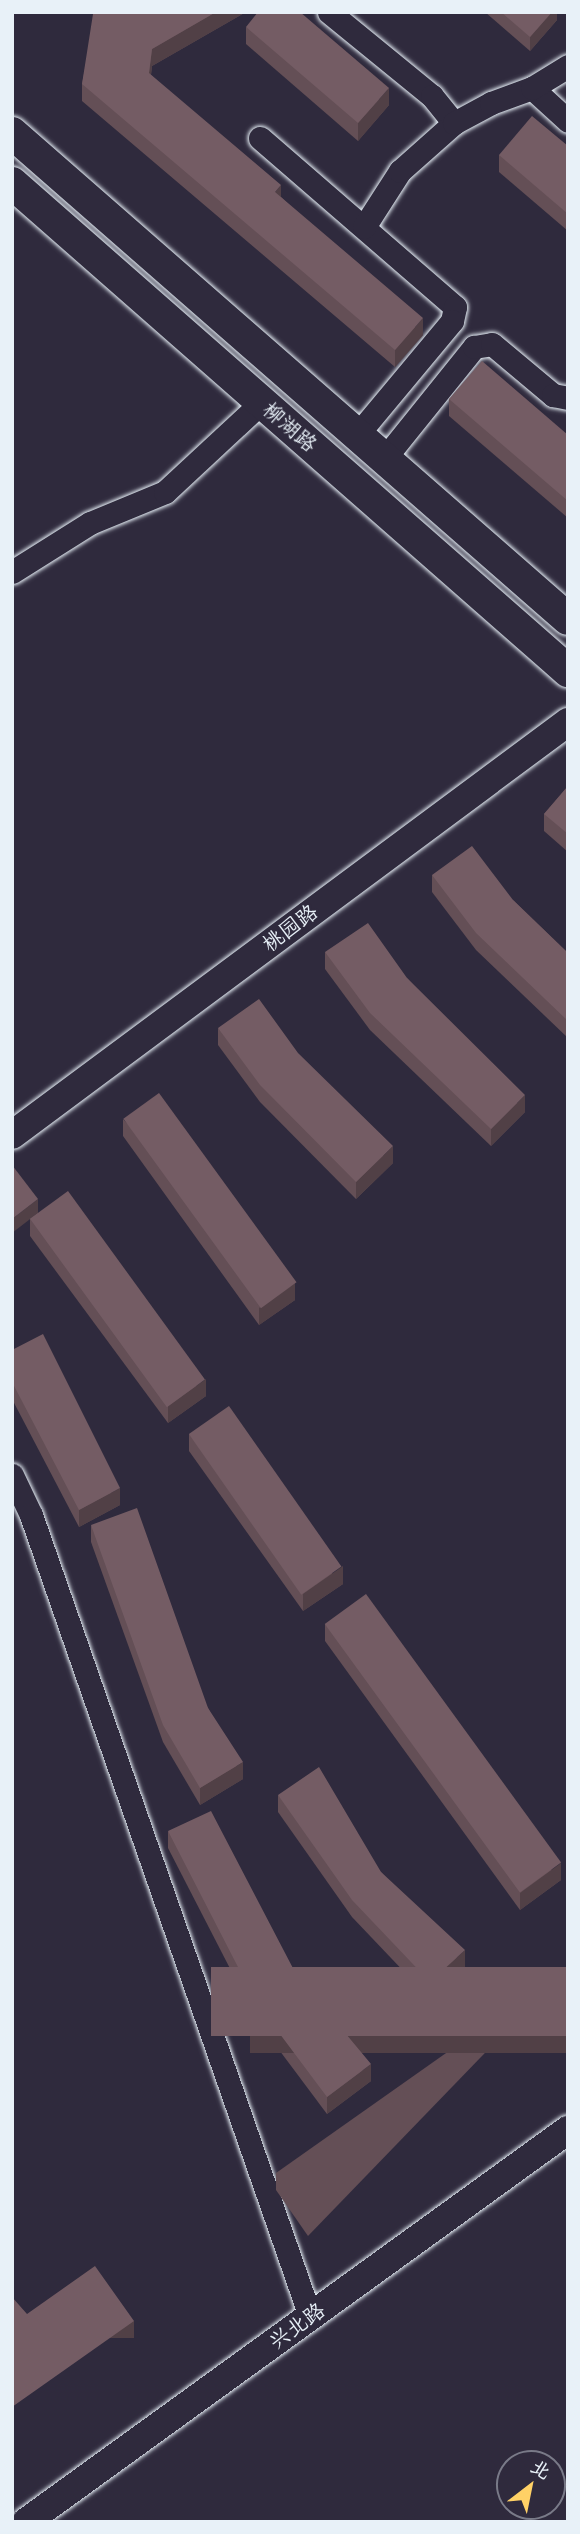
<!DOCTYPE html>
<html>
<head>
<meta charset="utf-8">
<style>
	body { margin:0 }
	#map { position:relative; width:580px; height:2534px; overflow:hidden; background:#2f2a3d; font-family:"Patrick Hand","LXGW WenKai TC",sans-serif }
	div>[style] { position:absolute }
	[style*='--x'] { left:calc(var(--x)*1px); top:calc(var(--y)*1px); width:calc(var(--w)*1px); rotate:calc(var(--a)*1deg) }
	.roads { filter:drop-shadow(0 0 2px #e8f1f8) drop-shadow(0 0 2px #e8f1f8) }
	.minor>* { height:23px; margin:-11.5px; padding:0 11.5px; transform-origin:11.5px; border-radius:11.5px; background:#2f2a3d }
	.tertiary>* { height:28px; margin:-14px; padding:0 14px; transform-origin:14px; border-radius:14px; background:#2f2a3d }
	.secondary>* { height:32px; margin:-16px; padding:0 16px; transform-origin:16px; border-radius:16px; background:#2f2a3d }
	.wall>* { inset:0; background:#644f56 }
	.shaded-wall>* { inset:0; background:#514046; transform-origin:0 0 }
	.building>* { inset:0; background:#745c64; transform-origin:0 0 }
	span { translate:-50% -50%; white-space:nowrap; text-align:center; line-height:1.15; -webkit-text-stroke:5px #2f2a3d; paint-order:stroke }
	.street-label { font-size:21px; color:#e8f1f8 }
	.frame { position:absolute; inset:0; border:14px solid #e8f1f8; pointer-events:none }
	.north { position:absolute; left:496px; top:2450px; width:70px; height:70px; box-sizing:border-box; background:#2f2a3d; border:2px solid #797a88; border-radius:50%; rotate:32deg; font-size:19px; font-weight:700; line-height:28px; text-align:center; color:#e8f1f8 }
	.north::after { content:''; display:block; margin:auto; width:24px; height:32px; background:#ffd166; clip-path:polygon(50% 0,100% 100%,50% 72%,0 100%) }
</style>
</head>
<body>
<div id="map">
	<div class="roads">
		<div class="minor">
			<i style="--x:329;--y:12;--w:133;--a:39.2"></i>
			<i style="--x:432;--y:96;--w:35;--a:51"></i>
			<i style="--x:532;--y:88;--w:49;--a:42.5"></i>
			<i style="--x:260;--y:138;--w:258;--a:40.9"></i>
			<i style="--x:455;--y:307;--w:14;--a:102"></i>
			<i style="--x:452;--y:321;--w:148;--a:129.8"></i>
			<i style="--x:364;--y:227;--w:67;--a:-57.3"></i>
			<i style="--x:400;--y:171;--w:72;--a:-41.6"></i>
			<i style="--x:454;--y:123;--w:42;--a:-28.4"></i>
			<i style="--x:491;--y:103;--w:44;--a:-20.1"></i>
			<i style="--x:532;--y:88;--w:42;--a:-31.4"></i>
			<i style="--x:384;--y:459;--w:144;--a:-51.2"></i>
			<i style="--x:474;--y:347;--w:18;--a:-9"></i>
			<i style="--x:492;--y:344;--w:80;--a:39.9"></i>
			<i style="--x:553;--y:395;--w:15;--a:11"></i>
			<i style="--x:12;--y:572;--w:92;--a:-32.1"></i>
			<i style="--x:90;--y:523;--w:81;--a:-22.5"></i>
			<i style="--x:165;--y:492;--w:132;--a:-42.9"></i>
			<i style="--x:12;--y:1475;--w:44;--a:64.6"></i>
			<i style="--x:31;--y:1515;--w:848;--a:70.8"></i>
		</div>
		<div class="tertiary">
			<i style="--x:12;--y:1135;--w:693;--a:-36.61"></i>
			<i style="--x:26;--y:2522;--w:669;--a:-35.88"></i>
		</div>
		<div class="secondary">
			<i style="--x:12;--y:133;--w:738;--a:41.16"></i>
			<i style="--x:12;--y:183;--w:740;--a:41.27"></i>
		</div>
	</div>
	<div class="wall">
		<i style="clip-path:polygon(96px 12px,246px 12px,152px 66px,151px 75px,281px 197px,423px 335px,395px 367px,82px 101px,82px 84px)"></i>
		<i style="clip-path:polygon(485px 12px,557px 12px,557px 20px,530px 51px)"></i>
		<i style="clip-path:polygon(246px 27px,389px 105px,358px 141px,246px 44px)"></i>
		<i style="clip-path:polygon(568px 146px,568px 231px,499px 172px,499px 155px)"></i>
		<i style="clip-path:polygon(449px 399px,568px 435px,568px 518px,449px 416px)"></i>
		<i style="clip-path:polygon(568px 786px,568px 852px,544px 831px,544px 814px)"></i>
		<i style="clip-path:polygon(432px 875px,513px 900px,568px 953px,568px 1038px,476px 950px,432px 892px)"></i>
		<i style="clip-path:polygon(325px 952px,407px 978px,525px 1112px,491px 1146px,370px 1030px,325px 969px)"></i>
		<i style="clip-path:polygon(218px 1028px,393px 1163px,356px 1199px,260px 1102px,218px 1045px)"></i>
		<i style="clip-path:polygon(123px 1119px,295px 1300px,259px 1325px,123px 1136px)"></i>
		<i style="clip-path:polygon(38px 1213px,206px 1396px,168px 1423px,30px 1236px,30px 1219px)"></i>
		<i style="clip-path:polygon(12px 1350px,120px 1505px,79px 1527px,12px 1399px)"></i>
		<i style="clip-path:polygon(189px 1434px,343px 1584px,303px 1611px,189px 1451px)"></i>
		<i style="clip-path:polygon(91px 1525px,208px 1708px,243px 1779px,200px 1805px,163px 1742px,91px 1542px)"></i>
		<i style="clip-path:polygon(325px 1624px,561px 1880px,520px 1910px,325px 1641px)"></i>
		<i style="clip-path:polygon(278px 1795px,381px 1872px,465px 1967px,430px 1999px,352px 1917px,278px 1812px)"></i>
		<i style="clip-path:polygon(168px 1831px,371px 2081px,327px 2114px,256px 2019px,168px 1848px)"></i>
		<i style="clip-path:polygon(568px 1967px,308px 2236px,276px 2190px,276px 2173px)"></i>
	</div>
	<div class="shaded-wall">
		<i style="clip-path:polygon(216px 12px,246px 12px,152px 66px,149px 90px,149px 73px,152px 49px)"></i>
		<i style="clip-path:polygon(552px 12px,557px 12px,557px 20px,530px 51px,530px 37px)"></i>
		<i style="clip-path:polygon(389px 88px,389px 105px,358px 141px,358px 123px)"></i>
		<i style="clip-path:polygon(281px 185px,281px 202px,275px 192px)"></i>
		<i style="clip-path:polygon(423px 318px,423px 335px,395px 367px,395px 350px)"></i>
		<i style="clip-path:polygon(525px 1095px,525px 1112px,491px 1146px,491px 1129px)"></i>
		<i style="clip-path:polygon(393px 1146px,393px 1163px,356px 1199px,356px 1182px)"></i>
		<i style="clip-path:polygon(38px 1199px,38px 1213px,12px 1233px,12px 1219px)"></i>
		<i style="clip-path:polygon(295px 1283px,295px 1300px,259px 1325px,259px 1308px)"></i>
		<i style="clip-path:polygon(206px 1379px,206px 1396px,168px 1423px,168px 1406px)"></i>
		<i style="clip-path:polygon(120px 1488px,120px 1505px,79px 1527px,79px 1510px)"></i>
		<i style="clip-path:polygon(343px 1566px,343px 1584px,303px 1611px,303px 1594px)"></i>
		<i style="clip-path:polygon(243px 1762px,243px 1779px,200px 1805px,200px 1788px)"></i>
		<i style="clip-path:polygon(561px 1863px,561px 1880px,520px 1910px,520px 1893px)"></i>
		<i style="clip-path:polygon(465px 1950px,465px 1967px,430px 1999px,430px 1982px)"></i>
		<i style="left:568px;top:2036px;width:17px;height:318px;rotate:90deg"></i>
		<i style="clip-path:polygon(371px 2064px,371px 2081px,327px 2114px,327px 2097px)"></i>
		<i style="left:134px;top:2321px;width:17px;height:149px;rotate:90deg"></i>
	</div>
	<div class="building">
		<i style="clip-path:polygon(96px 12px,216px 12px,152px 49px,149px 73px,281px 185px,275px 192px,423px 318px,395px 350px,82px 84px,93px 14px)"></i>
		<i style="clip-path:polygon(258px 12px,300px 12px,389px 88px,358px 123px,246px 27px)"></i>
		<i style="clip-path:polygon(501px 12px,552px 12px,530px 37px)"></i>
		<i style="clip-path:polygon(532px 116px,568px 146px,568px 214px,499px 155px)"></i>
		<i style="clip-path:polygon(482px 361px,568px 435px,568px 501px,449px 399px)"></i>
		<i style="clip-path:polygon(568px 786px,568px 834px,544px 814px)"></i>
		<i style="clip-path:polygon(472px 846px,513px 900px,568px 953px,568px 1021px,476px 933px,432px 875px)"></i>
		<i style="clip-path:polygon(368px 923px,407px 978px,525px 1095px,491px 1129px,370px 1013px,325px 952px)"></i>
		<i style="clip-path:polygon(259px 999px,298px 1053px,393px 1146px,356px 1182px,260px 1085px,218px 1028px)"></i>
		<i style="left:159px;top:1093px;width:234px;height:44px;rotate:54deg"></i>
		<i style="clip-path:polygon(12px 1165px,38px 1199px,12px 1219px)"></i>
		<i style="left:68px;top:1191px;width:233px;height:47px;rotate:54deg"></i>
		<i style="clip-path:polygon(43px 1334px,120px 1488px,79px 1510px,12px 1382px,12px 1350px)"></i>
		<i style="left:229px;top:1406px;width:196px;height:49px;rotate:55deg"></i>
		<i style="clip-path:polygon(137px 1508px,208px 1708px,243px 1762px,200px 1788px,163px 1725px,91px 1525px)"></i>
		<i style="left:366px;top:1594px;width:332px;height:51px;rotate:54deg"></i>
		<i style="clip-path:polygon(319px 1767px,381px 1872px,465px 1950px,430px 1982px,352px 1900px,278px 1795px)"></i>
		<i style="clip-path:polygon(211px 1811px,296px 1974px,371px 2064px,327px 2097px,256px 2002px,168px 1831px)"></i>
		<i style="left:568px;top:1967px;width:69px;height:357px;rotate:90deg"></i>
		<i style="clip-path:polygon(95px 2266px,134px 2321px,12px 2407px,12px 2297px,27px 2314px)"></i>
	</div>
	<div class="street-label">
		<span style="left:290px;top:427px;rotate:41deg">柳湖路</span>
		<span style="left:290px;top:928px;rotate:-37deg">桃园路</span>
		<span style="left:297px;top:2326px;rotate:-36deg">兴北路</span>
	</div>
	<div class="frame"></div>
	<div class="north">北</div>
</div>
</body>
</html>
